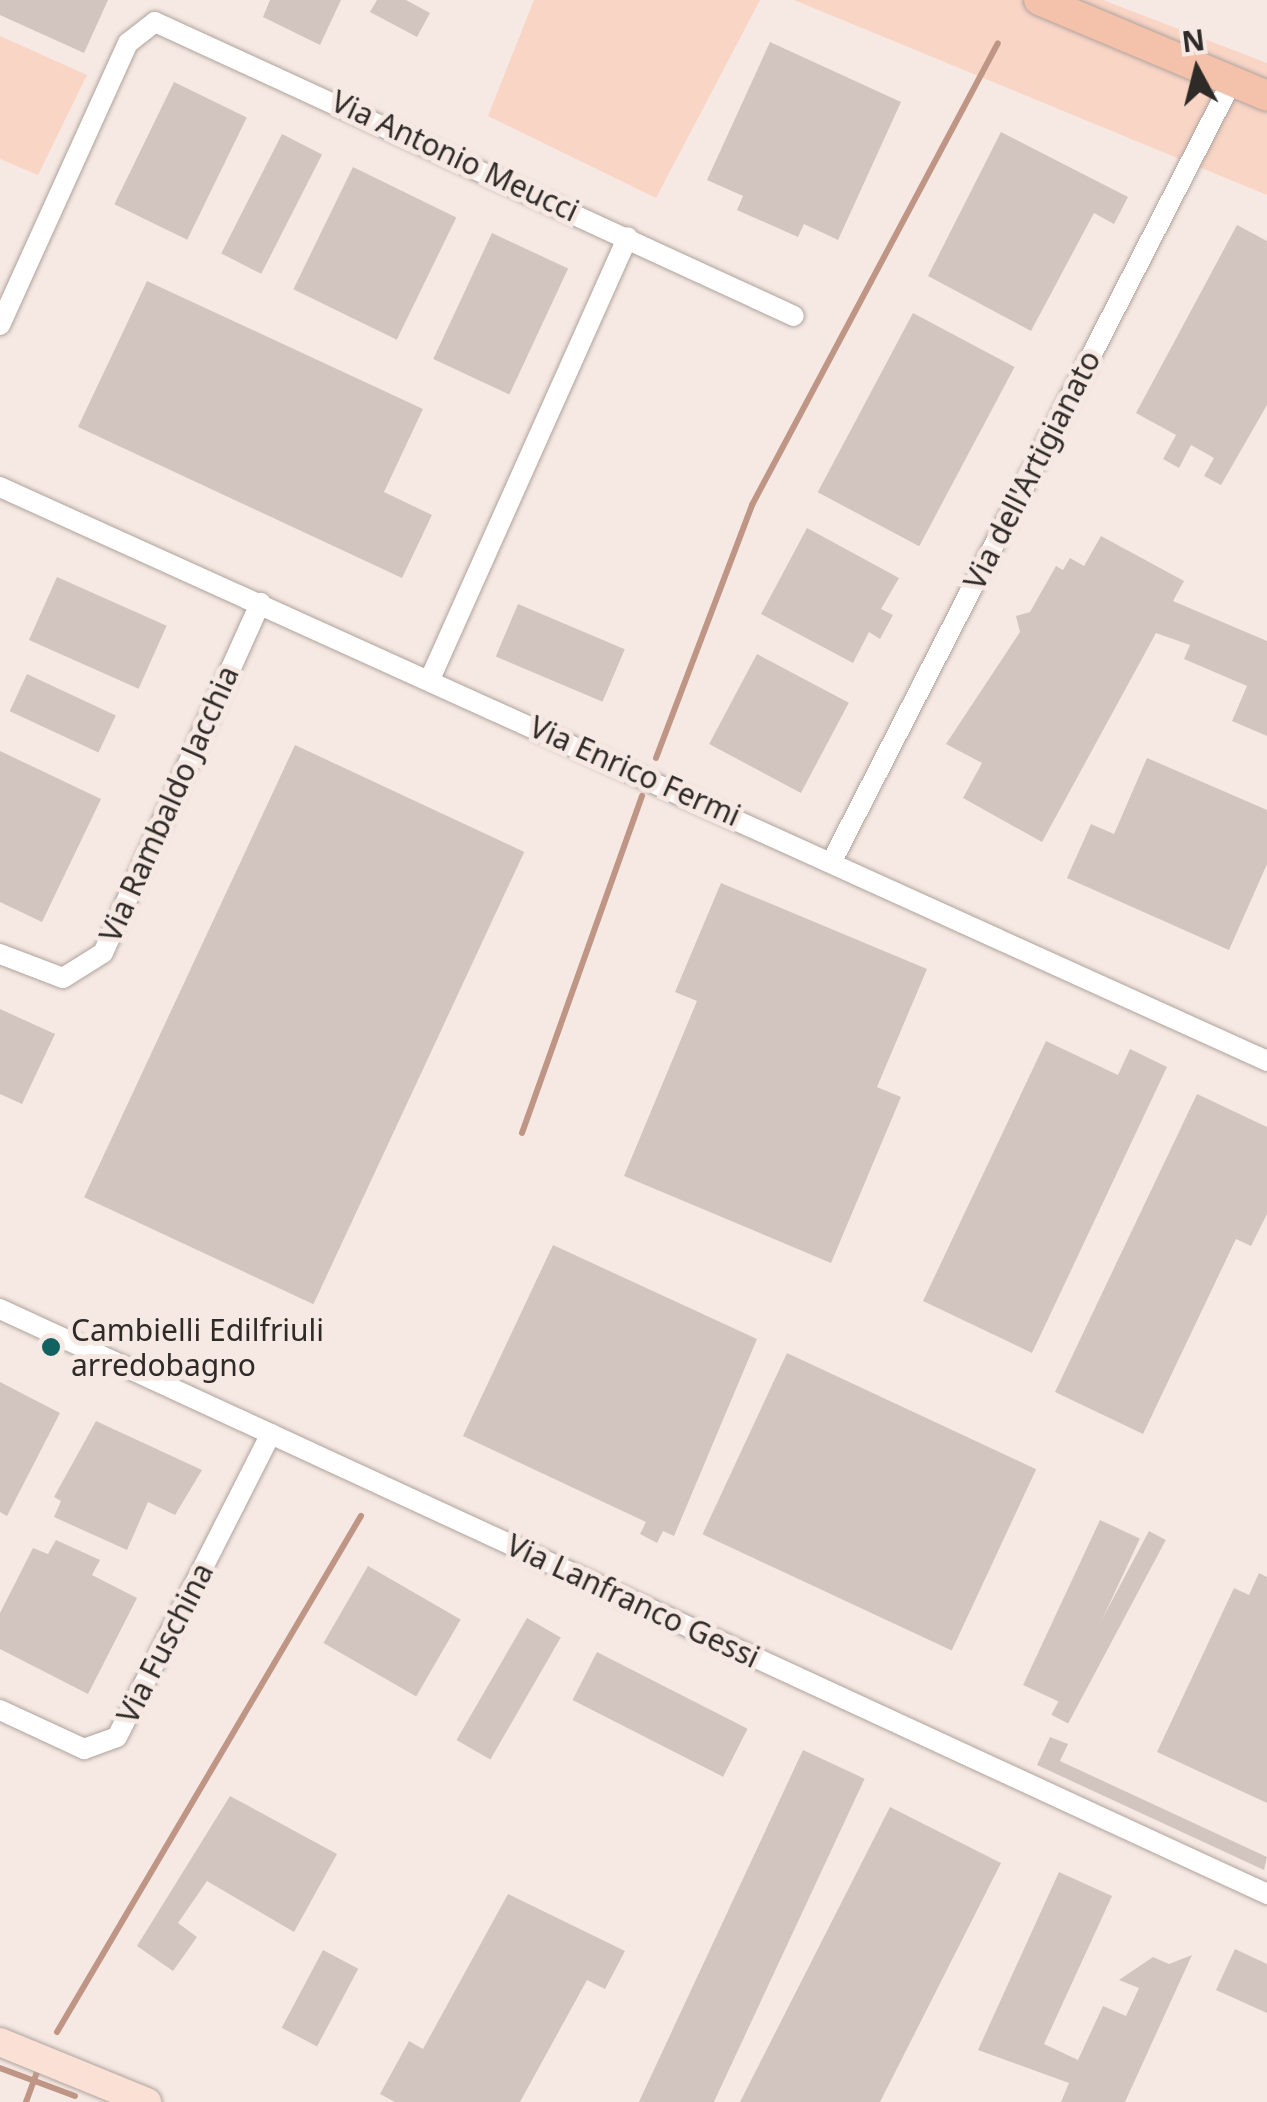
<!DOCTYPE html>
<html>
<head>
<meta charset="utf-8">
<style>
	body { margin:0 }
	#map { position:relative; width:1267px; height:2102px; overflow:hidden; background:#f6e9e3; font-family:"Noto Sans",sans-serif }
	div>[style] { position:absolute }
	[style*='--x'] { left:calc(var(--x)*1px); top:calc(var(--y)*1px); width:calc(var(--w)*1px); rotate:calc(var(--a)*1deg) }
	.green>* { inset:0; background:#f9d5c6 }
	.stream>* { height:6px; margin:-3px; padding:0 3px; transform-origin:3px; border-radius:3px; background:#bf9685 }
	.building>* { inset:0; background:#d2c5c0; transform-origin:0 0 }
	.roads { filter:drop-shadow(0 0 2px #afa39d) drop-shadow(0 0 2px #afa39d) }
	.street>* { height:20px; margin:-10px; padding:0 10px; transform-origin:10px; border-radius:10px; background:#fff }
	.secondary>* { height:28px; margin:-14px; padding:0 14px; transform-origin:14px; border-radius:14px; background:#fae0d5 }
	.primary>* { height:30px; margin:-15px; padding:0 15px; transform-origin:15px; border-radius:15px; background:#f4c1ab }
	.dots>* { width:28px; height:28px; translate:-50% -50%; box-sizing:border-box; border:5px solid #f6e9e3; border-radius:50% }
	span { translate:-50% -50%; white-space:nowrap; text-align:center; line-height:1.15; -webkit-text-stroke:10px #f6e9e3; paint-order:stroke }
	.street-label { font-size:30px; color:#2e2a27 }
	.poi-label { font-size:30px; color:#2e2a27 }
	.left { translate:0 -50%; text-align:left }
	.north { position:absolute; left:1147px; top:20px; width:100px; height:100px; -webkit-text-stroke:8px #f6e9e3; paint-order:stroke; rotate:353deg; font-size:28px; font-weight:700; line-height:40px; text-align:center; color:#2e2a27 }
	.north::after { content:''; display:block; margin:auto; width:35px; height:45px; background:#2e2a27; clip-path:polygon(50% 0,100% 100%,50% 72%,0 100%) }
</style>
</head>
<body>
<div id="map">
	<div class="green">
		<i style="clip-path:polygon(534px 0,760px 0,656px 198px,488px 116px)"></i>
		<i style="clip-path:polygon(794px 0,1103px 0,1267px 63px,1267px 195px)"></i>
		<i style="clip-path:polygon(0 36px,87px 75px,38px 175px,0 159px)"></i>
	</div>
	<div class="stream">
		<i style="--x:656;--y:758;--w:271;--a:-69.2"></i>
		<i style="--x:752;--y:505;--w:523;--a:-61.97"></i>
		<i style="--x:522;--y:1133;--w:358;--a:-70.4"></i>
		<i style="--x:57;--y:2032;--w:599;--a:-59.5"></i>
		<i style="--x:0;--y:2068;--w:80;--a:20.5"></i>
		<i style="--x:26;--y:2102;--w:40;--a:-69.8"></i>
	</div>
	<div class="building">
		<i style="clip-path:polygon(0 0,108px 0,84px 53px,0 15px)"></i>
		<i style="clip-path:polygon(270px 0,341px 0,320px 45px,263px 17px)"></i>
		<i style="clip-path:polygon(377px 0,406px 0,430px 13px,417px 37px,370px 12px)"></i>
		<i style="clip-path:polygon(770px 42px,901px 102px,838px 240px,804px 224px,798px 237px,737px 210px,743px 196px,707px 180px)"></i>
		<i style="left:174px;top:82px;width:81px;height:136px;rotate:26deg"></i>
		<i style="clip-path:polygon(1001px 132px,1128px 197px,1114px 224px,1094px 213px,1031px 331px,928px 276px)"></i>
		<i style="left:282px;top:134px;width:45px;height:134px;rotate:27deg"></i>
		<i style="left:353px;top:167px;width:115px;height:136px;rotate:26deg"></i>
		<i style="clip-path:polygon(1237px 225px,1267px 241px,1267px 405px,1221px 485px,1204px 476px,1214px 458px,1191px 445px,1179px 468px,1163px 459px,1176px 435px,1136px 413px)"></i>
		<i style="left:492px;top:233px;width:84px;height:139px;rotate:25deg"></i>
		<i style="clip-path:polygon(147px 281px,423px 409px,384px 492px,432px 515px,402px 578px,78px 427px)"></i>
		<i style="left:913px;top:313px;width:115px;height:203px;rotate:28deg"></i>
		<i style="clip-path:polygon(807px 528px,899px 578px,881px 609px,893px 615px,880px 639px,869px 632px,853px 663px,761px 614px)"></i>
		<i style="clip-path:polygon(1101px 536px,1184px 581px,1173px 601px,1267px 641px,1267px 736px,1232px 721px,1247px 686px,1184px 659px,1190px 645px,1156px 633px,1042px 842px,963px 798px,982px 763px,946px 744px,1020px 632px,1016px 616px,1030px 612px,1056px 566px,1063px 570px,1070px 558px,1084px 566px)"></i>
		<i style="left:57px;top:577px;width:120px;height:69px;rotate:24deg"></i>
		<i style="left:518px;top:604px;width:116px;height:57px;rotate:23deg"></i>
		<i style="left:757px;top:654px;width:104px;height:102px;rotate:28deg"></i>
		<i style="left:27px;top:674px;width:98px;height:41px;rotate:25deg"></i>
		<i style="left:295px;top:745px;width:253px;height:499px;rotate:25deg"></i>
		<i style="clip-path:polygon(0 751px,101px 799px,42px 922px,0 902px)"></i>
		<i style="clip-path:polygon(1147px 758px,1267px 810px,1267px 864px,1229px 950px,1067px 878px,1091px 824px,1114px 834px)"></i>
		<i style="clip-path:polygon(721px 883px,927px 969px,877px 1087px,901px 1097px,831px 1263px,624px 1176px,697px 1001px,675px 992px)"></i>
		<i style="clip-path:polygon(0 1009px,55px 1034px,22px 1104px,0 1094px)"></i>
		<i style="clip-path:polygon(1046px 1041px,1118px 1075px,1130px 1049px,1167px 1067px,1032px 1353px,923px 1301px)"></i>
		<i style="clip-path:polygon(1197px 1094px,1267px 1127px,1267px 1214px,1251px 1246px,1236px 1239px,1143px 1434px,1055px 1392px)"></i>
		<i style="clip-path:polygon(553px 1245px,757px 1339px,674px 1536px,663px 1531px,657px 1543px,640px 1534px,646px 1522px,463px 1436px)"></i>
		<i style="left:787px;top:1353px;width:275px;height:200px;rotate:25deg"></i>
		<i style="clip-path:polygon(0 1382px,60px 1413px,7px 1516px,0 1512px)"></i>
		<i style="clip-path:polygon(96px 1421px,202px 1470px,175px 1515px,148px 1502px,127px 1550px,54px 1517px,61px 1501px,54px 1497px)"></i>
		<i style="left:1100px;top:1520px;width:44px;height:182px;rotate:25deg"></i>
		<i style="left:1149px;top:1531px;width:19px;height:208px;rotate:28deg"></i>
		<i style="clip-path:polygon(56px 1540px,100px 1560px,92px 1575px,137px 1598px,88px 1694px,0 1649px,0 1613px,33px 1548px,48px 1554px)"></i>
		<i style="left:368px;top:1566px;width:107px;height:89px;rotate:30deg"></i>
		<i style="clip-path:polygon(1259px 1573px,1267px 1577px,1267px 1803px,1157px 1752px,1234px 1588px,1249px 1595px)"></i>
		<i style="left:527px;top:1618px;width:39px;height:141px;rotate:30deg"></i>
		<i style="left:597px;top:1652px;width:169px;height:54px;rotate:27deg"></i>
		<i style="clip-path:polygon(1050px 1737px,1068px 1744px,1060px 1761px,1267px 1857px,1264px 1870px,1037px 1765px)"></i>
		<i style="left:803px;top:1750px;width:68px;height:392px;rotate:25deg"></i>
		<i style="clip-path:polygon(230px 1796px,337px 1854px,294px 1932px,207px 1881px,178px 1923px,197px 1937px,173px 1971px,137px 1946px)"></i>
		<i style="clip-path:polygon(890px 1807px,1001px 1863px,880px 2102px,740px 2102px)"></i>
		<i style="clip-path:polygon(1059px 1872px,1112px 1896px,1044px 2044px,1078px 2060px,1103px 2006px,1126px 2016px,1139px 1988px,1119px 1980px,1153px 1957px,1169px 1964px,1192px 1955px,1125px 2102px,1061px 2102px,1069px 2083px,978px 2050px)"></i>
		<i style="clip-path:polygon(508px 1894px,625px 1951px,605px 1989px,587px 1980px,520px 2102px,395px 2102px,380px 2094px,409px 2041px,423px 2049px)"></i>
		<i style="clip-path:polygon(1235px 1949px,1267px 1964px,1267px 2013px,1216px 1990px)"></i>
		<i style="left:323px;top:1950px;width:40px;height:88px;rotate:28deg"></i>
	</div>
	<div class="roads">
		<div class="street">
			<i style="--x:0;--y:325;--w:310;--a:-65.6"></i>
			<i style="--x:128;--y:43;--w:34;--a:-38"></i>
			<i style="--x:155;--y:22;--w:703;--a:24.71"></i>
			<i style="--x:0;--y:487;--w:1391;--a:24.37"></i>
			<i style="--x:430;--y:679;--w:484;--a:-65.9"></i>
			<i style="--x:833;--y:859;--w:874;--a:-62.85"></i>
			<i style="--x:0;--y:954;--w:67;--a:20.9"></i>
			<i style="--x:63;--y:978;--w:47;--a:-32"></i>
			<i style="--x:103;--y:953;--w:384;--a:-65.8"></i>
			<i style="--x:0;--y:1309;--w:1396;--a:24.78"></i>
			<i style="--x:0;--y:1710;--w:93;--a:24.9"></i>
			<i style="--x:84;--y:1749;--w:35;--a:-20"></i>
			<i style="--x:117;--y:1737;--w:340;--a:-63.1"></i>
		</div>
		<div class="secondary">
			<i style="--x:0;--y:2042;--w:159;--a:22.2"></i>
		</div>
		<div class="primary">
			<i style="--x:1039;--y:0;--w:247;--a:22.8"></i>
		</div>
	</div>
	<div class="dots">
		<i style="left:51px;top:1347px;background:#116261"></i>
	</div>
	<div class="street-label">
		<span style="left:455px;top:156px;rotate:25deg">Via Antonio Meucci</span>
		<span style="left:1032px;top:470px;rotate:-63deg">Via dell'Artigianato</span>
		<span style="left:635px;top:771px;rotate:24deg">Via Enrico Fermi</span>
		<span style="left:169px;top:804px;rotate:-66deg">Via Rambaldo Jacchia</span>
		<span style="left:633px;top:1601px;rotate:25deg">Via Lanfranco Gessi</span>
		<span style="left:165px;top:1643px;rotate:-63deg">Via Fuschina</span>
	</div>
	<div class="poi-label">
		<span class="left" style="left:71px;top:1347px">Cambielli Edilfriuli<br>arredobagno</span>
	</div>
	<div class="north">N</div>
</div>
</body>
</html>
